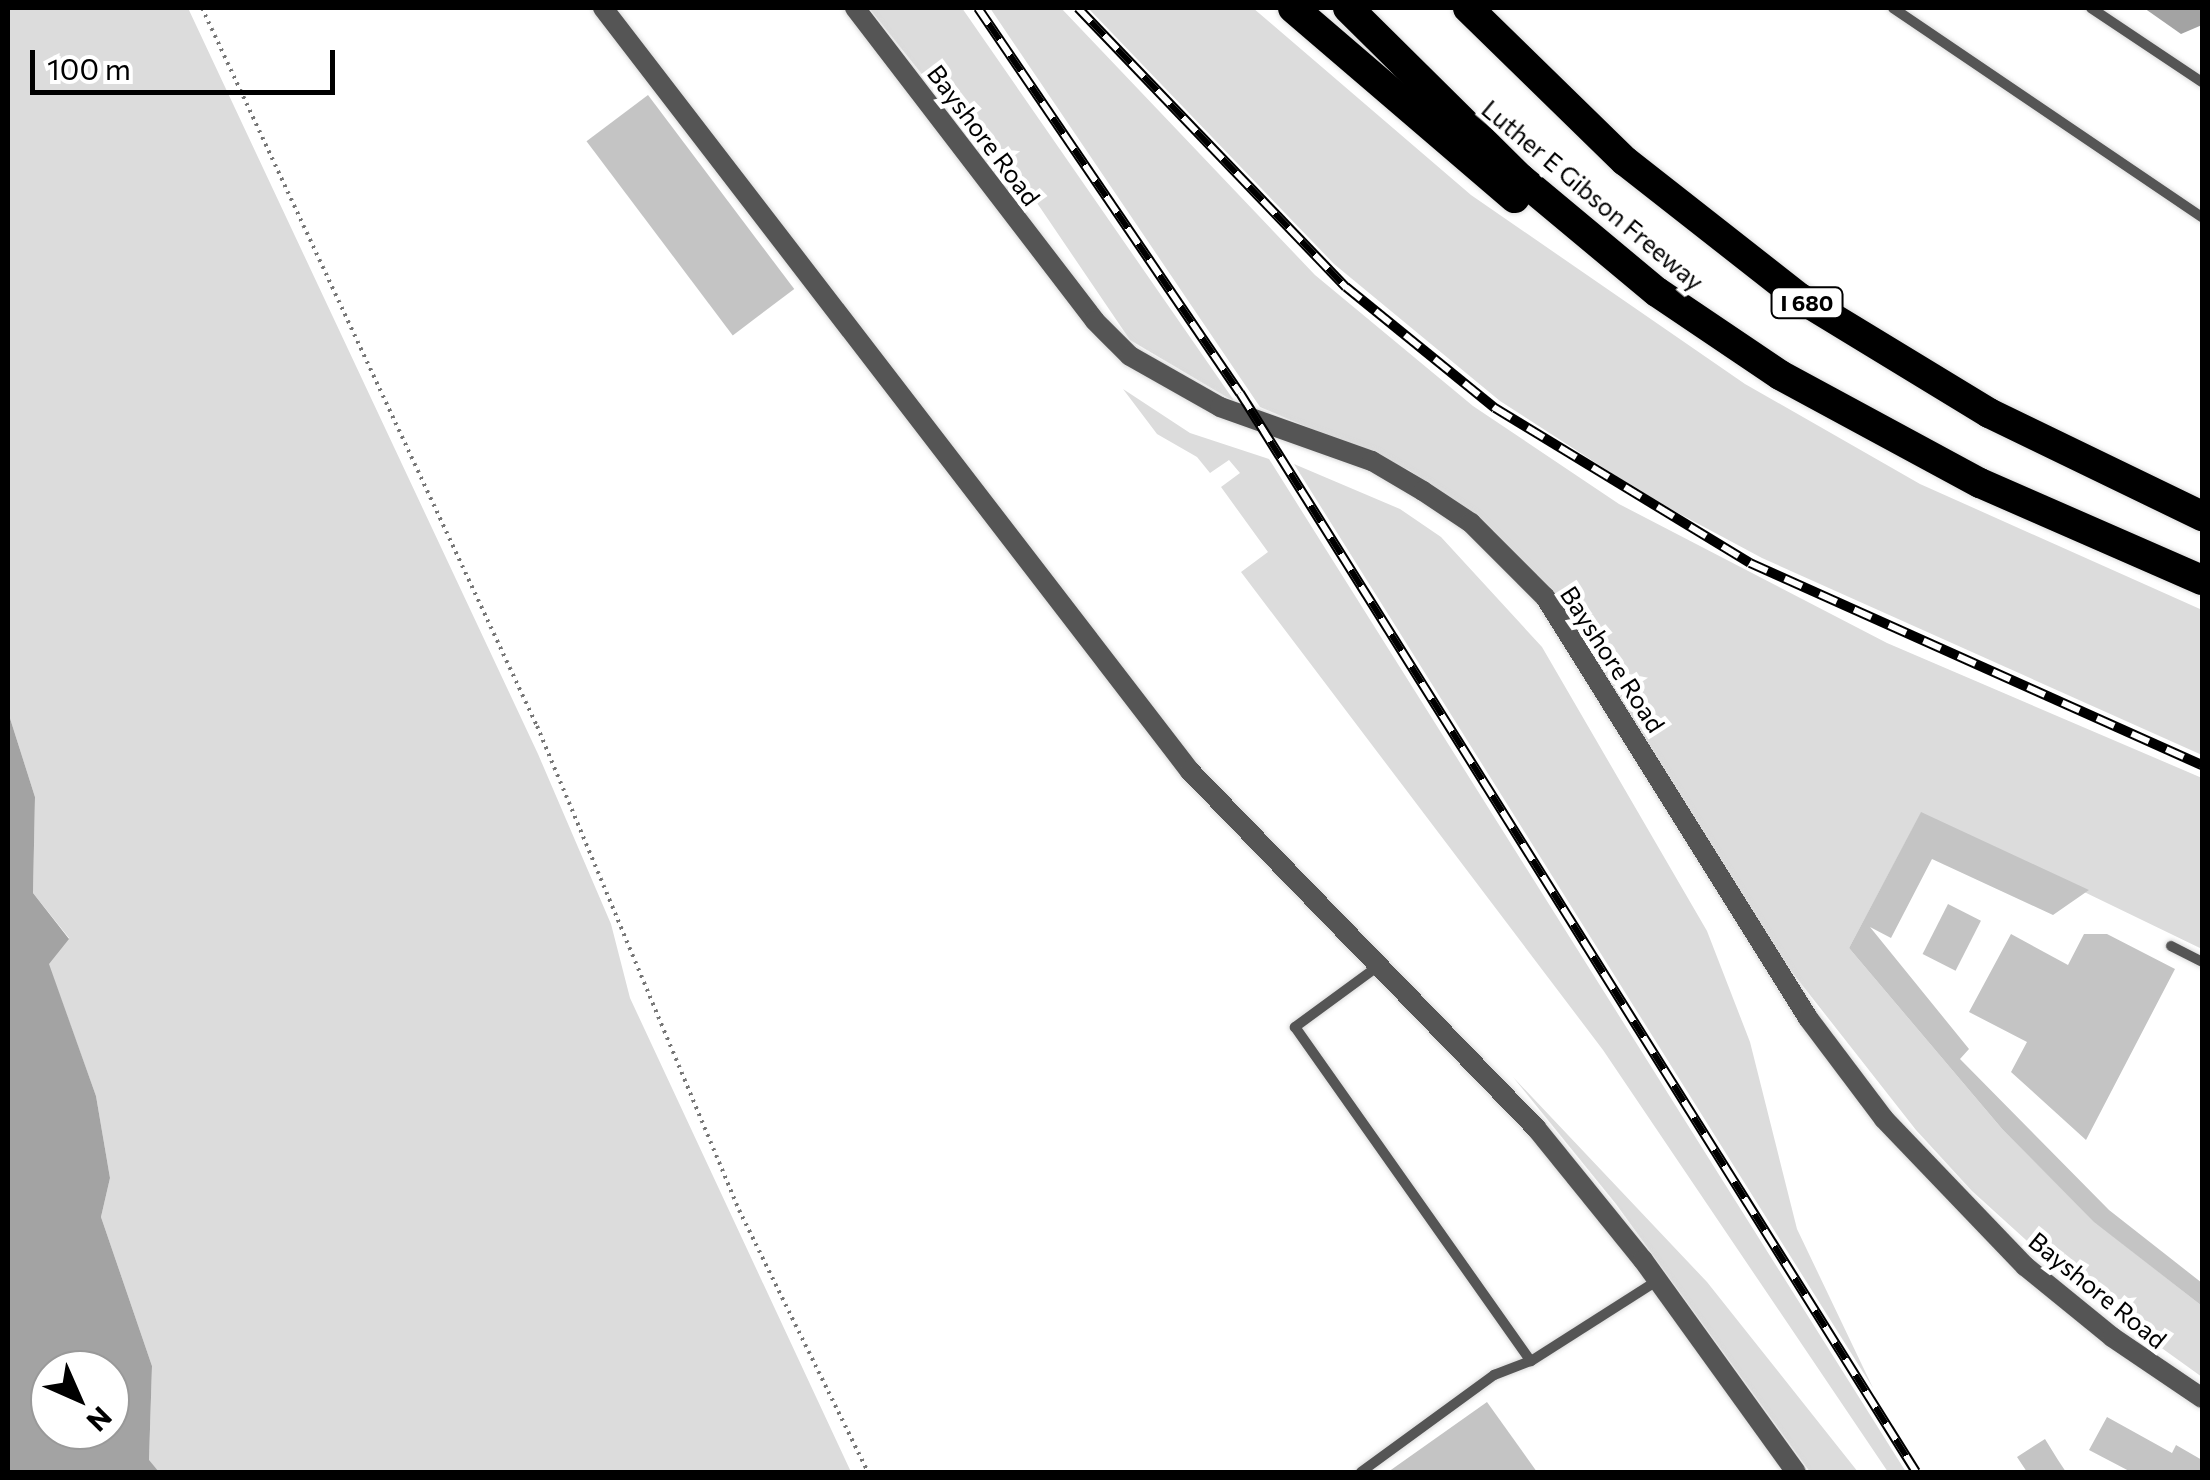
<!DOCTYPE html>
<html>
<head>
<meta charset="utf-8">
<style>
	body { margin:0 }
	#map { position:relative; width:2210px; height:1480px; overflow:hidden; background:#fff; font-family:Commissioner,sans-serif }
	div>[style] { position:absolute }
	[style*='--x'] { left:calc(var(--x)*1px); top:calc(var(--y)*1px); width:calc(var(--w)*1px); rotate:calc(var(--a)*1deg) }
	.green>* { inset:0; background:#dcdcdc }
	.water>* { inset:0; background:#a3a3a3 }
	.building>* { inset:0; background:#c4c4c4; transform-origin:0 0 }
	.path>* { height:4px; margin-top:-2px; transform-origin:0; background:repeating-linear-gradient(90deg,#777 0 2.5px,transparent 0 7.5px) }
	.roads { filter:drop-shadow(0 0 2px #dbdbdb) drop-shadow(0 0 2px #dbdbdb) }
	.service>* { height:10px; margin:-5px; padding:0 5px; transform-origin:5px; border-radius:5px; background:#555 }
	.minor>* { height:20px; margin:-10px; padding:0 10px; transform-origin:10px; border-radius:10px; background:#555 }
	.tertiary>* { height:20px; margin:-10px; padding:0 10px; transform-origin:10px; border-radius:10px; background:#555 }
	.motorway>* { height:30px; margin:-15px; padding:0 15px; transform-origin:15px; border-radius:15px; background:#000 }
	.rail>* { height:10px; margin-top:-5px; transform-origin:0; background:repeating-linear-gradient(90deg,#fff 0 19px,#000 0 38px); box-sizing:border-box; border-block:2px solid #000 }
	span { translate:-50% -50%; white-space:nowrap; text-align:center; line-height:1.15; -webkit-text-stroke:9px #fff; paint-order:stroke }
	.shield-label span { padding:2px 8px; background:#fff; border:2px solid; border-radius:8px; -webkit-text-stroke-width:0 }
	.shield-label { font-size:22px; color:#000; font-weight:700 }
	.street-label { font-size:25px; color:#000 }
	.frame { position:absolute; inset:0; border:10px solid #000; pointer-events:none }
	.north { position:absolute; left:30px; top:1350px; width:100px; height:100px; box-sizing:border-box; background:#fff; border:2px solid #999; border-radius:50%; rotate:135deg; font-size:28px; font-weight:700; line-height:40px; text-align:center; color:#000 }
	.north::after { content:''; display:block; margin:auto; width:35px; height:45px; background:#000; clip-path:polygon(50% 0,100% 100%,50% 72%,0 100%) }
	.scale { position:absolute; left:30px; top:50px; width:305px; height:45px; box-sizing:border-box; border:5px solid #000; border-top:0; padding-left:12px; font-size:30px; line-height:35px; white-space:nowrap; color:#000; -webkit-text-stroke:8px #fff; paint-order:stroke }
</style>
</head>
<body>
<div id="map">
	<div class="green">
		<i style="clip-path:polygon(8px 8px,188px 8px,538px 754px,611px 924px,630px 998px,851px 1472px,159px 1472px,149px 1461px,152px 1366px,101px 1217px,110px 1178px,96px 1096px,48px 963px,69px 938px,33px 893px,35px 797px,8px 712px)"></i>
		<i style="clip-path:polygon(869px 8px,962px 8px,1235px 402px,1130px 340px,997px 144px,932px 87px)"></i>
		<i style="clip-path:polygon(990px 8px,1061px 8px,1315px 275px,1473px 406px,1619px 504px,1887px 643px,2202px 778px,2202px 949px,1921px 813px,1849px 948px,2003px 1130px,2095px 1222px,2202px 1306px,2202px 1377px,2081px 1290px,1972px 1191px,1916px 1130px,1781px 958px,1560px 605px,1491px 530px,1409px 470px,1260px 407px)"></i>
		<i style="clip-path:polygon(1088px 8px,1253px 8px,1471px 195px,1745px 384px,1920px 484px,2200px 609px,2202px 755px,1762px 558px,1650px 498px,1500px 401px,1334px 264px)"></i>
		<i style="clip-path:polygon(1123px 389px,1190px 433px,1269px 459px,1906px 1472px,1888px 1472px,1603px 1050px,1241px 572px,1268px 552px,1221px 487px,1240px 473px,1229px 460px,1210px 473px,1197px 457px,1157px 434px)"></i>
		<i style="clip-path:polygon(1294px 464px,1400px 509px,1441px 537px,1542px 647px,1707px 931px,1750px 1042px,1797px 1229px,1873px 1388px)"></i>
		<i style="clip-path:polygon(1513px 1077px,1707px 1282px,1858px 1472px,1810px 1472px,1616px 1204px)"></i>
	</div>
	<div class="water">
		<i style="clip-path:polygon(2144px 8px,2202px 8px,2202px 25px,2181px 34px)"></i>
		<i style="clip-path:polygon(evenodd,8px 712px,35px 797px,33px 893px,69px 939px,49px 964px,96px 1096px,110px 1178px,101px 1217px,152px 1366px,149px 1460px,159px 1472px,8px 1472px,8px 712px,50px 1370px,110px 1370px,110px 1430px,50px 1430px,50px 1370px)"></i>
	</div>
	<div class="building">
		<i style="left:648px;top:95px;width:243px;height:77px;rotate:53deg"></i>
		<i style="clip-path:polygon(1921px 812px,2089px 890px,2053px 915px,1932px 859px,1891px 938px,1870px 927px,1969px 1049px,1960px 1059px,2109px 1210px,2202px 1283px,2202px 1306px,2094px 1222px,2003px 1130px,1849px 948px)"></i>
		<i style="left:1948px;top:904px;width:37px;height:56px;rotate:27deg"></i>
		<i style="clip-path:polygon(2011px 934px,2068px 965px,2084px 934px,2107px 934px,2175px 969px,2086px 1140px,2011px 1072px,2027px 1042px,1969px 1012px)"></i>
		<i style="clip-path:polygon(1487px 1402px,1537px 1472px,1388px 1472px)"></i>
		<i style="clip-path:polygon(2107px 1417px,2172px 1453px,2176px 1445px,2202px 1460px,2202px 1472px,2131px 1472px,2089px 1450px)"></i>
		<i style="clip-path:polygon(2045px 1439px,2058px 1460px,2066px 1472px,2027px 1472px,2017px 1457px)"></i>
	</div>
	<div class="path">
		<i style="--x:202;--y:8;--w:792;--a:64.99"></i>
		<i style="--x:537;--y:726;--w:524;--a:67.35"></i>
		<i style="--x:739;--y:1210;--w:292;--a:63.8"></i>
	</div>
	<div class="roads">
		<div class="service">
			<i style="--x:1893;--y:8;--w:373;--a:34.1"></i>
			<i style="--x:2091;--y:8;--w:133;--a:33.7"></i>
			<i style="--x:2171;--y:946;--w:35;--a:27"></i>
			<i style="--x:1381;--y:964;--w:107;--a:143.8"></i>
			<i style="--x:1295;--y:1027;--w:409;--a:54.8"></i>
			<i style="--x:1531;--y:1361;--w:151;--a:-32.5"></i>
			<i style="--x:1361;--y:1472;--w:165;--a:-36.1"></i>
			<i style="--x:1494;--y:1375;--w:40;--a:-21"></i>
		</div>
		<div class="minor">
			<i style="--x:603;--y:8;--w:963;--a:52.43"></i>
			<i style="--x:1190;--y:771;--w:497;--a:45.9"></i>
			<i style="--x:1536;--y:1128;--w:170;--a:51"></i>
			<i style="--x:1643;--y:1260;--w:261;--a:54.2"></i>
		</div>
		<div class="tertiary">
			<i style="--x:855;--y:8;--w:394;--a:52.5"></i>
			<i style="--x:1095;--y:321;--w:49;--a:45"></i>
			<i style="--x:1130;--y:356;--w:103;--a:29.5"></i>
			<i style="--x:1220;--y:407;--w:161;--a:19.6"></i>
			<i style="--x:1372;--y:461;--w:59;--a:30.5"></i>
			<i style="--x:1423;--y:491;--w:58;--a:33.7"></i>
			<i style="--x:1471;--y:523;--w:105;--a:45"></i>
			<i style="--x:1545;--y:597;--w:496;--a:58"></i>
			<i style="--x:1808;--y:1018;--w:126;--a:53"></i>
			<i style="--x:1884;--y:1119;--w:204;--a:46.2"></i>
			<i style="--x:2025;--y:1266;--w:112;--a:39.2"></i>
			<i style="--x:2112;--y:1337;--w:109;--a:34.1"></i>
		</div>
		<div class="motorway">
			<i style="--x:1293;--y:8;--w:292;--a:40.6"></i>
			<i style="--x:1348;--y:8;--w:242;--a:44.7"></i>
			<i style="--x:1520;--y:178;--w:178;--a:39.8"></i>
			<i style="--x:1657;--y:292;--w:148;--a:34"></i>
			<i style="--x:1780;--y:375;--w:227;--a:28.4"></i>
			<i style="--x:1980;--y:483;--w:242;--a:23.6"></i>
			<i style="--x:1468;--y:8;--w:219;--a:44.3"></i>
			<i style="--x:1625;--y:161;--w:222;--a:38.1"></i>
			<i style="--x:1800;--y:298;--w:221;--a:31.3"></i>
			<i style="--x:1989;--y:413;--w:237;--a:25.8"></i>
		</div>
	</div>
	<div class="rail">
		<i style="--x:978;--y:8;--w:466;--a:55.8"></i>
		<i style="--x:1240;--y:393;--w:1273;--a:57.93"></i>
		<i style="--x:1078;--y:8;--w:387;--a:46.2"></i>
		<i style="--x:1346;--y:287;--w:192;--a:39.1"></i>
		<i style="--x:1495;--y:408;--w:298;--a:31.3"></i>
		<i style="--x:1750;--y:563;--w:495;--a:24.1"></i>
	</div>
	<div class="shield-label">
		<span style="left:1807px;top:303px">I 680</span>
	</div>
	<div class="street-label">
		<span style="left:984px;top:135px;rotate:53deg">Bayshore Road</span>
		<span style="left:1593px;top:195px;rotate:40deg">Luther E Gibson Freeway</span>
		<span style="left:1613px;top:659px;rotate:57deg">Bayshore Road</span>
		<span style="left:2098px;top:1290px;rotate:39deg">Bayshore Road</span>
	</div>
	<div class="frame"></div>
	<div class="north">N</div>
	<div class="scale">100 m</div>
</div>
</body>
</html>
